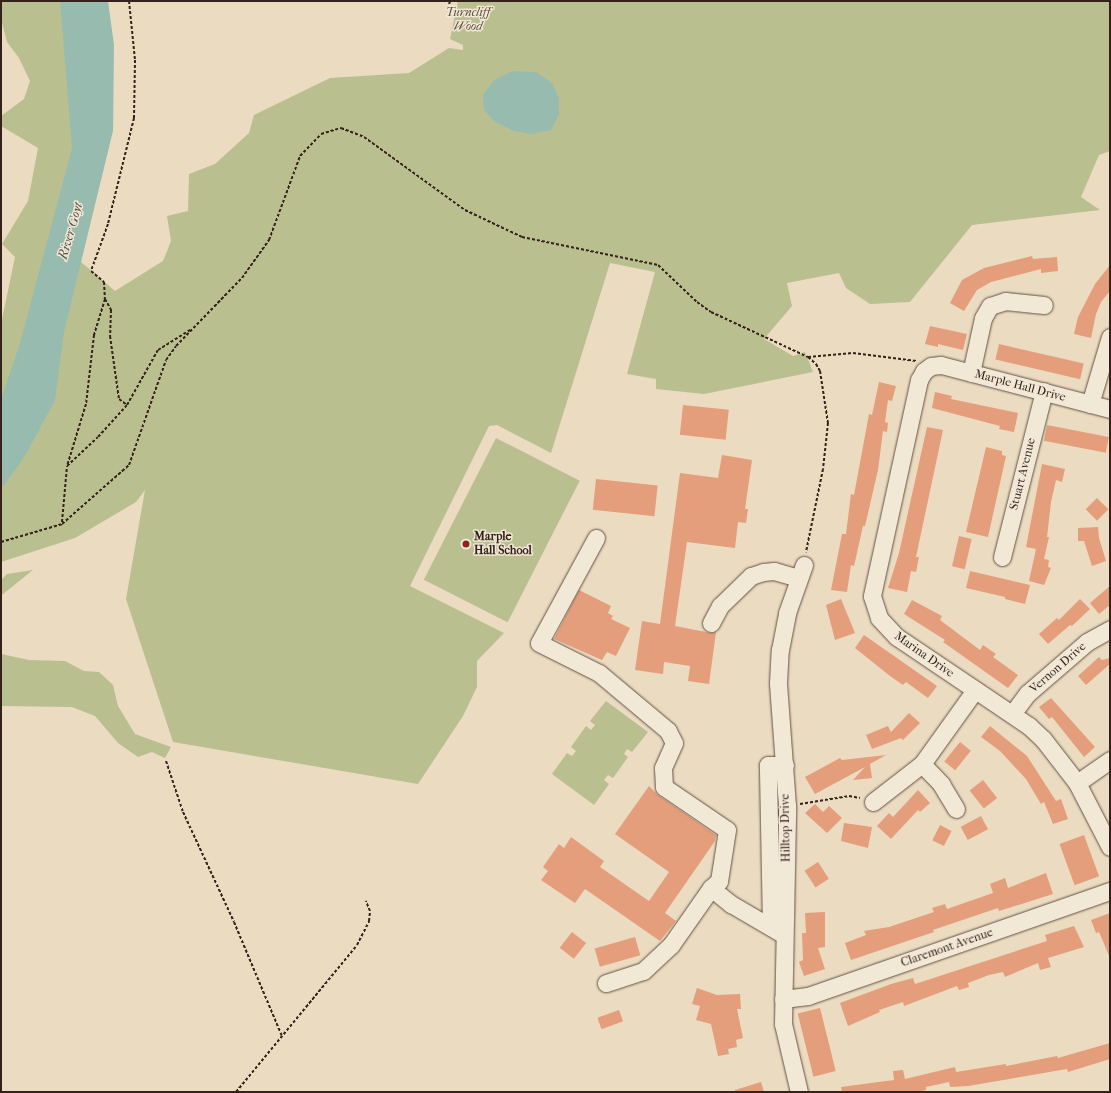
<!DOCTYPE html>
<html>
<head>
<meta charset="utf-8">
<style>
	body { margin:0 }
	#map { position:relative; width:1111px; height:1093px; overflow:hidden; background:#ebdbc0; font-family:"IM FELL French Canon",serif }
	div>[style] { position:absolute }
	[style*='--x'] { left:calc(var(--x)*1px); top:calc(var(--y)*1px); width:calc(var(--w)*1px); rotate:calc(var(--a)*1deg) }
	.green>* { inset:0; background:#babf90; transform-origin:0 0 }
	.water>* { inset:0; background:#98bbb0 }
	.building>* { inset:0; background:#e49e7c; transform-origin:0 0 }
	.path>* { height:2px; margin-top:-1px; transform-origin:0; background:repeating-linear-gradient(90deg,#34221a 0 3px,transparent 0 5px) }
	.roads { filter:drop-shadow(0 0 1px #625044) drop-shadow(0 0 1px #625044) }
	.minor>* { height:17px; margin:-8.5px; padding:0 8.5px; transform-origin:8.5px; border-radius:8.5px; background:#f2e8d6 }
	.dots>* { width:11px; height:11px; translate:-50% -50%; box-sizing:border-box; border:2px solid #f2e8d6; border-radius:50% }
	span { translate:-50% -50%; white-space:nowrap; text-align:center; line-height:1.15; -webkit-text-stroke:3px #f2e8d6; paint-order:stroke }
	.park-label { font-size:12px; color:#564938; font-style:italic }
	.street-label { font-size:12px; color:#34221a }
	.poi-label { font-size:12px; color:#34221a; font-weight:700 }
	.left { translate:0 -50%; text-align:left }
	.water-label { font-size:13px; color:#525047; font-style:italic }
	.frame { position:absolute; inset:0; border:2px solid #34221a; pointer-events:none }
</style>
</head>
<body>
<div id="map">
	<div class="green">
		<i style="clip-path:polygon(1px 1px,89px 1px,67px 250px,115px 291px,163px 261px,171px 241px,167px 216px,188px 211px,189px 174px,215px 164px,249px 133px,254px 115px,330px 78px,409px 73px,449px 48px,463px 50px,463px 45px,450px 39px,458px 1px,1110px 1px,1110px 151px,1099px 155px,1081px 197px,1100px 210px,972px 225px,910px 302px,870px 304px,846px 288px,839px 273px,787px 283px,792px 306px,764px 339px,793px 356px,805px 352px,813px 372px,704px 394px,656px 389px,656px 379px,627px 374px,655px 272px,610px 263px,551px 453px,497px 425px,489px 426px,410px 586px,504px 633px,477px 661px,477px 687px,463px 716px,418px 784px,173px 742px,126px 599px,145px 490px,136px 502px,75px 538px,1px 562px,1px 324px,15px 257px,2px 244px,28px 201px,38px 148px,1px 126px,1px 116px,24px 99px,30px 81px,19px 58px,7px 42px,1px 19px)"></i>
		<i style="left:496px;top:438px;width:94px;height:159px;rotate:27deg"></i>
		<i style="clip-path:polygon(33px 570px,3px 594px,1px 597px,1px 580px,7px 574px)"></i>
		<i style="clip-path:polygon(1px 654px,29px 660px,65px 661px,84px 671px,99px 672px,113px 685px,118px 706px,135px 734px,171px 747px,165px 758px,152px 752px,138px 757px,118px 743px,95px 716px,72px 707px,1px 706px)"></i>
		<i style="clip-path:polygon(606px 701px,648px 732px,632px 752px,627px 749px,624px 754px,628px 757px,613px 778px,608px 775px,604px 780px,609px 784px,594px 805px,552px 774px,567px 753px,572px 756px,576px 751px,571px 747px,586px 726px,591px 730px,595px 725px,590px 721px)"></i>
	</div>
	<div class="water">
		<i style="clip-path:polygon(60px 1px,108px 1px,114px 45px,113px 131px,64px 332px,55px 400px,25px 456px,1px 489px,1px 399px,20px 343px,72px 148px)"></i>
		<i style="clip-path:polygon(512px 71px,536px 72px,552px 83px,559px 98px,559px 114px,551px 130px,531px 134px,514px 131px,495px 122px,484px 110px,483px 95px,494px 80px)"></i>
	</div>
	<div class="building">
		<i style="clip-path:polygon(1032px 256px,1033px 259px,1057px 257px,1058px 271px,1041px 273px,1041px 269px,991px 282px,977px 290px,964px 311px,950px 303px,962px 280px,984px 268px)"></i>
		<i style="clip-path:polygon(1110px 265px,1110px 291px,1101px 302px,1096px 314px,1091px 338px,1074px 334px,1078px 317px,1095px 284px)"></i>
		<i style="clip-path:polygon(930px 326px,967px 334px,963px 350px,938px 344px,938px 347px,925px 344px)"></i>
		<i style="left:999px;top:344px;width:87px;height:16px;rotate:13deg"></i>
		<i style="clip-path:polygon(879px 382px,896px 386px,892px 401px,888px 400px,885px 422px,888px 423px,887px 432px,883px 431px,878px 470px,865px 526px,863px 526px,854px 566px,851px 565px,847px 592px,831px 590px,842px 534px,846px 534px,851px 494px,854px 495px,869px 414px,872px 415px)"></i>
		<i style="clip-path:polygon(935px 392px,952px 396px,951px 399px,1018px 413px,1014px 432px,999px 429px,1000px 426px,932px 408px)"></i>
		<i style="left:683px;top:405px;width:46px;height:30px;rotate:6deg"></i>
		<i style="left:1047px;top:425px;width:63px;height:16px;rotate:11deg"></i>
		<i style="clip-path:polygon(927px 427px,943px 430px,916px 557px,919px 557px,916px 572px,911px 571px,907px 592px,888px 588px,899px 553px)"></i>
		<i style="clip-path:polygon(986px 447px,1002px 451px,1002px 455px,1006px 456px,988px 537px,966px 532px)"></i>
		<i style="clip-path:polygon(722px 455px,752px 460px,745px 509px,748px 509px,746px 523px,738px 522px,735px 548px,687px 542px,675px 626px,711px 633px,716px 632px,709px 684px,688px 681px,690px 666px,664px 662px,663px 674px,635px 670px,642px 621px,660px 624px,680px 473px,718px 478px)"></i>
		<i style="clip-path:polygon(1042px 464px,1065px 469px,1062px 482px,1056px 480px,1051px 502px,1047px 537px,1049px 537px,1044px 559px,1049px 560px,1048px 567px,1051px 568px,1044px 585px,1029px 581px,1036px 549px,1026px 547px)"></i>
		<i style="left:596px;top:479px;width:62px;height:31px;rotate:6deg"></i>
		<i style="left:1097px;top:498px;width:16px;height:16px;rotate:45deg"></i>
		<i style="clip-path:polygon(1098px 527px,1099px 538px,1106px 561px,1092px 566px,1084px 541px,1078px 541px,1078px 528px)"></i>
		<i style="left:959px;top:536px;width:13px;height:31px;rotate:13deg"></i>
		<i style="clip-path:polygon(970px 571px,1030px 585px,1025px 604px,1005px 599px,1005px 597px,966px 588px)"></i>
		<i style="clip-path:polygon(1110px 586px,1110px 605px,1099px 614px,1090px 603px)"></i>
		<i style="clip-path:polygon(579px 590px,611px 606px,608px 613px,613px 616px,611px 619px,630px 628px,616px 656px,607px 652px,602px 660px,554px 639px)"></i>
		<i style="clip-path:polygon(841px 599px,855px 633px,835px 640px,826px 605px)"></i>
		<i style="clip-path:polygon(1080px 599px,1090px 609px,1072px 626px,1070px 625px,1048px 644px,1039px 634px,1057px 618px,1059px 620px)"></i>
		<i style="clip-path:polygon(912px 600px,942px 616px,940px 620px,980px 650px,983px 645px,996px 654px,993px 657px,1018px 675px,1008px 688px,943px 642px,945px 640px,904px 614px)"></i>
		<i style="clip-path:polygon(864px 635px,937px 686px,928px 698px,906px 682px,903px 685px,890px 676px,855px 648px)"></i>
		<i style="clip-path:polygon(1099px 657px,1102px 660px,1110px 658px,1110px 664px,1086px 685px,1078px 676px)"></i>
		<i style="clip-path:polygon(1051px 698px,1095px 747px,1084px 757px,1052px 717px,1049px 719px,1039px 707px)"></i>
		<i style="clip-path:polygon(909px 713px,920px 723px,903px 740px,901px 738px,872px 749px,866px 735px,888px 726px,891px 732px)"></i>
		<i style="clip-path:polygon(990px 726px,1027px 756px,1056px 801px,1061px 799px,1068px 819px,1053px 824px,1044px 802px,1041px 804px,1026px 779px,1000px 751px,981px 737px)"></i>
		<i style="left:960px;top:742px;width:14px;height:25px;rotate:39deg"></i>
		<i style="clip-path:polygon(886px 755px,870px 764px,872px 778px,853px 780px,865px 767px,815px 794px,805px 777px,840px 758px,842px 760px)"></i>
		<i style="left:983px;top:780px;width:23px;height:17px;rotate:52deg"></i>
		<i style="clip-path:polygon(649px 786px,658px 795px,716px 835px,715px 841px,665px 913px,676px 921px,660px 941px,585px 889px,575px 903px,541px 880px,548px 871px,543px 867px,559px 844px,564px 848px,571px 837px,604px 861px,600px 867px,649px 901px,669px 872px,615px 834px)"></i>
		<i style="clip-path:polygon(918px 790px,930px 803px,920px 812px,918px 810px,891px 839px,877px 826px,889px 813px,893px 817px)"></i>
		<i style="clip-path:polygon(815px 804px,823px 812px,829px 806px,842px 818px,827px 833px,805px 813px)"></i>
		<i style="left:981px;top:816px;width:15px;height:23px;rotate:62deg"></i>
		<i style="clip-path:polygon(844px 823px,872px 827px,868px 848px,841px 841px)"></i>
		<i style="left:940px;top:825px;width:13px;height:17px;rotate:27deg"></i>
		<i style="left:1084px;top:835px;width:44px;height:26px;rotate:70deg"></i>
		<i style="left:818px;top:862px;width:20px;height:16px;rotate:57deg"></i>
		<i style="clip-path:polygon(1046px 873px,1053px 894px,999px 911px,998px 908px,933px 930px,934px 932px,851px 960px,845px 943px,866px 935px,864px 931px,889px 927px,934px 912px,932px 908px,945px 904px,947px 909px,993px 893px,990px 884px,1005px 878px,1008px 888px)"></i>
		<i style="clip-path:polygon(825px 912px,825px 947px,818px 948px,825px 969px,804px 976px,799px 962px,803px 960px,802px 933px,806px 933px,805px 913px)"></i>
		<i style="clip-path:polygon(1110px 913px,1110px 958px,1099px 932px,1096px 933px,1091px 920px)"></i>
		<i style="clip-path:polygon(1074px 926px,1084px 947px,1048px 958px,1051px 967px,1040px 970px,1038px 963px,1005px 977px,1003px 972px,989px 975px,968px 983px,969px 987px,959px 990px,957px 986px,904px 1006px,903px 1002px,879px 1010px,880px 1012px,848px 1026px,840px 1003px,891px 984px,913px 978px,915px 984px,1047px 941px,1045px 935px)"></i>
		<i style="left:572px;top:932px;width:18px;height:20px;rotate:38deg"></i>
		<i style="left:635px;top:937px;width:19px;height:42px;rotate:74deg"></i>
		<i style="clip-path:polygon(697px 988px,717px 995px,740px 994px,741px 1009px,737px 1009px,743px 1038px,736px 1040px,737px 1047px,728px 1049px,729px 1054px,718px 1056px,711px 1024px,696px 1020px,700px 1006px,692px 1004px)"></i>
		<i style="left:820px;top:1008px;width:65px;height:23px;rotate:76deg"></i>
		<i style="left:619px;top:1010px;width:12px;height:23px;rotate:70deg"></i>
		<i style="clip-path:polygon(1110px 1043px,1110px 1059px,1068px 1072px,1067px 1069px,968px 1086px,950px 1087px,949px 1082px,926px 1087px,926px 1090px,916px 1092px,842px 1092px,841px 1087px,894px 1080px,893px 1071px,903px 1070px,905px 1079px,955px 1067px,956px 1072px,1006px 1064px,1006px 1066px,1057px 1056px,1058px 1058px)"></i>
		<i style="clip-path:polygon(761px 1082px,764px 1092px,735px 1092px,735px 1090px)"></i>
	</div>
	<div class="path">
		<i style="--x:129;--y:1;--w:59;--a:84.2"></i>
		<i style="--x:135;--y:60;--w:58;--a:91"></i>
		<i style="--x:134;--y:118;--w:109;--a:103.8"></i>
		<i style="--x:108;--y:224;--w:50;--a:109.9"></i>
		<i style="--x:91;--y:271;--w:17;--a:40"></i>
		<i style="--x:104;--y:282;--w:17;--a:87"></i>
		<i style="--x:105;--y:299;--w:38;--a:107"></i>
		<i style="--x:94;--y:335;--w:69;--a:96.6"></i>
		<i style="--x:86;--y:404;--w:65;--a:107"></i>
		<i style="--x:67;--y:466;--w:42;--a:-43.1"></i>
		<i style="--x:98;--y:437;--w:43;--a:-47.8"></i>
		<i style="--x:127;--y:405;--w:63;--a:-60.6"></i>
		<i style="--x:158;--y:350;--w:38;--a:-32"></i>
		<i style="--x:448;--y:9;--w:8;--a:-76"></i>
		<i style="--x:105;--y:299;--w:13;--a:61"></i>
		<i style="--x:111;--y:310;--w:26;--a:92"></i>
		<i style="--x:110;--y:336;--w:64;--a:81.9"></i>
		<i style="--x:119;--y:399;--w:10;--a:37"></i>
		<i style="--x:808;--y:357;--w:45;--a:-5.1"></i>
		<i style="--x:853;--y:353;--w:64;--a:7.2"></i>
		<i style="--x:62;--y:522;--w:56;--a:-84.9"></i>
		<i style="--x:1;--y:542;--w:64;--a:-16.4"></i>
		<i style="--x:62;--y:524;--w:89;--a:-41.4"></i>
		<i style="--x:129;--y:465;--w:111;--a:-70.6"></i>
		<i style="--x:166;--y:360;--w:17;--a:-54"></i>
		<i style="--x:176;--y:346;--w:95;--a:-45.9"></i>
		<i style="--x:242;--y:278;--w:47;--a:-54.6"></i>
		<i style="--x:269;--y:240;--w:90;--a:-69.7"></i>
		<i style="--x:300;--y:156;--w:30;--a:-46"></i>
		<i style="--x:321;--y:134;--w:21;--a:-17"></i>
		<i style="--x:341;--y:128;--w:25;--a:21"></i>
		<i style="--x:364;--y:137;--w:125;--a:35.9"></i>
		<i style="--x:465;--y:210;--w:63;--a:25.3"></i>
		<i style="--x:522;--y:237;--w:139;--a:11.6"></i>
		<i style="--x:658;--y:265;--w:54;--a:43.5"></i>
		<i style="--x:697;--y:302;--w:17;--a:36"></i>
		<i style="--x:711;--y:312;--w:107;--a:24.9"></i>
		<i style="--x:808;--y:357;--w:11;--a:41"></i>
		<i style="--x:816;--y:364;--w:8;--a:60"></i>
		<i style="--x:820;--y:371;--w:53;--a:81.3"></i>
		<i style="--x:828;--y:423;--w:46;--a:96.2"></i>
		<i style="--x:823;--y:469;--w:85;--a:101.6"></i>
		<i style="--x:166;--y:761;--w:54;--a:71.6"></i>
		<i style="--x:183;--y:812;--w:121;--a:65.1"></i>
		<i style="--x:234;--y:922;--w:124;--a:67.2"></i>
		<i style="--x:800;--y:804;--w:50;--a:-9.3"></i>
		<i style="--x:849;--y:796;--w:11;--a:10"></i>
		<i style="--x:236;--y:1092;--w:190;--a:-50.5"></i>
		<i style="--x:357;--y:945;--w:27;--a:-63"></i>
		<i style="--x:369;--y:921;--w:10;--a:-84"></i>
		<i style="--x:370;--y:911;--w:11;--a:-112"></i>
	</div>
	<div class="roads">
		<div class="minor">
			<i style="--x:971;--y:373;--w:56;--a:-77.7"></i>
			<i style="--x:983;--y:318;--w:14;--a:-60"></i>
			<i style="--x:990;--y:306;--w:16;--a:-18"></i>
			<i style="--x:1005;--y:301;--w:39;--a:6"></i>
			<i style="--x:1090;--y:404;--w:70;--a:-73.4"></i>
			<i style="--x:1110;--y:409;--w:175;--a:-165.4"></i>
			<i style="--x:941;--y:365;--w:10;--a:174"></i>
			<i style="--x:931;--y:366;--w:9;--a:144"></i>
			<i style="--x:924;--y:371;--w:10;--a:119"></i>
			<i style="--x:919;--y:380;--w:221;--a:102.3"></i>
			<i style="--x:872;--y:596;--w:23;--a:72"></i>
			<i style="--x:879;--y:618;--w:26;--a:47"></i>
			<i style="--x:897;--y:637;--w:159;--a:34"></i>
			<i style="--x:1029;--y:726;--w:19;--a:43"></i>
			<i style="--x:1043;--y:739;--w:56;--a:52.3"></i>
			<i style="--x:1077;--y:783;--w:72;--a:62.7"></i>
			<i style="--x:596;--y:538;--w:119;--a:118.5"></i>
			<i style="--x:539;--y:643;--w:67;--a:26.6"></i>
			<i style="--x:599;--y:673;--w:90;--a:40"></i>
			<i style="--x:668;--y:731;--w:13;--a:63"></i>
			<i style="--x:674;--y:743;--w:27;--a:114"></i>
			<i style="--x:663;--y:768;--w:19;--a:87"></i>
			<i style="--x:664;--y:787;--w:76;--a:34.3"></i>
			<i style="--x:727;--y:830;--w:52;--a:98.9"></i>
			<i style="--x:719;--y:881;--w:11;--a:139"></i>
			<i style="--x:711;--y:888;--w:70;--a:125.1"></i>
			<i style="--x:671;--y:945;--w:38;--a:137"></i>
			<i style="--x:643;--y:971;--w:39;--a:162"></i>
			<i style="--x:1002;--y:557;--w:171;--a:-75.8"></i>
			<i style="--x:711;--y:623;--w:19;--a:-62"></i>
			<i style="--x:720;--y:606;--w:43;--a:-44.1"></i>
			<i style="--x:751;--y:576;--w:13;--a:-18"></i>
			<i style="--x:763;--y:572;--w:11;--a:-5"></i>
			<i style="--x:774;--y:571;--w:25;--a:16"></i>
			<i style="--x:1012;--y:714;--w:26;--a:-53"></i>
			<i style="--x:1028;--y:693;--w:78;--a:-40.8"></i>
			<i style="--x:1087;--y:642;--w:26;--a:-29"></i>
			<i style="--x:922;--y:764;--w:28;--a:46"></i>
			<i style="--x:941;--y:784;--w:29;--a:59"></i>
			<i style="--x:1077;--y:783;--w:40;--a:-34.9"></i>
			<i style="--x:873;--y:802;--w:62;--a:-37.8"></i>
			<i style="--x:922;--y:764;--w:91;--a:-54.4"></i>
			<i style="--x:711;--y:888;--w:26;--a:39"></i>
			<i style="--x:731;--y:904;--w:56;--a:30.3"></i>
			<i style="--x:771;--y:927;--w:162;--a:-91.1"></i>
			<i style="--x:768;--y:765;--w:17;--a:0"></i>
			<i style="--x:783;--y:999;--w:25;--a:-7"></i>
			<i style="--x:808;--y:996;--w:320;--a:-19.2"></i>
			<i style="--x:799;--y:1092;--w:70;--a:-103.2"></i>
			<i style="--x:783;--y:1024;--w:218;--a:-88.9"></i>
			<i style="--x:787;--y:806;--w:123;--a:-94.2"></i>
			<i style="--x:778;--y:683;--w:33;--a:-87"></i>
			<i style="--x:780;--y:650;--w:38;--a:-79"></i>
			<i style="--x:787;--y:613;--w:51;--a:-70.5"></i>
		</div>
	</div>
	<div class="dots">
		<i style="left:466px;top:544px;background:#8f2418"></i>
	</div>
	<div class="park-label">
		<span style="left:468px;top:20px">Turncliff<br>Wood</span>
	</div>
	<div class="street-label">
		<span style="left:1020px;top:386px;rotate:15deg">Marple Hall Drive</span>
		<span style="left:1023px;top:474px;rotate:-76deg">Stuart Avenue</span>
		<span style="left:924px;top:655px;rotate:35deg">Marina Drive</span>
		<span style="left:1058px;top:668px;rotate:-41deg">Vernon Drive</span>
		<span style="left:786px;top:828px;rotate:-91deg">Hilltop Drive</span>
		<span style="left:947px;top:948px;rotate:-19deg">Claremont Avenue</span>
	</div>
	<div class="poi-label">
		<span class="left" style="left:474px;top:544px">Marple<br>Hall School</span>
	</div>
	<div class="water-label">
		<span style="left:71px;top:231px;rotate:-74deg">River Goyt</span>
	</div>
	<div class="frame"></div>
</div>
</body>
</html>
